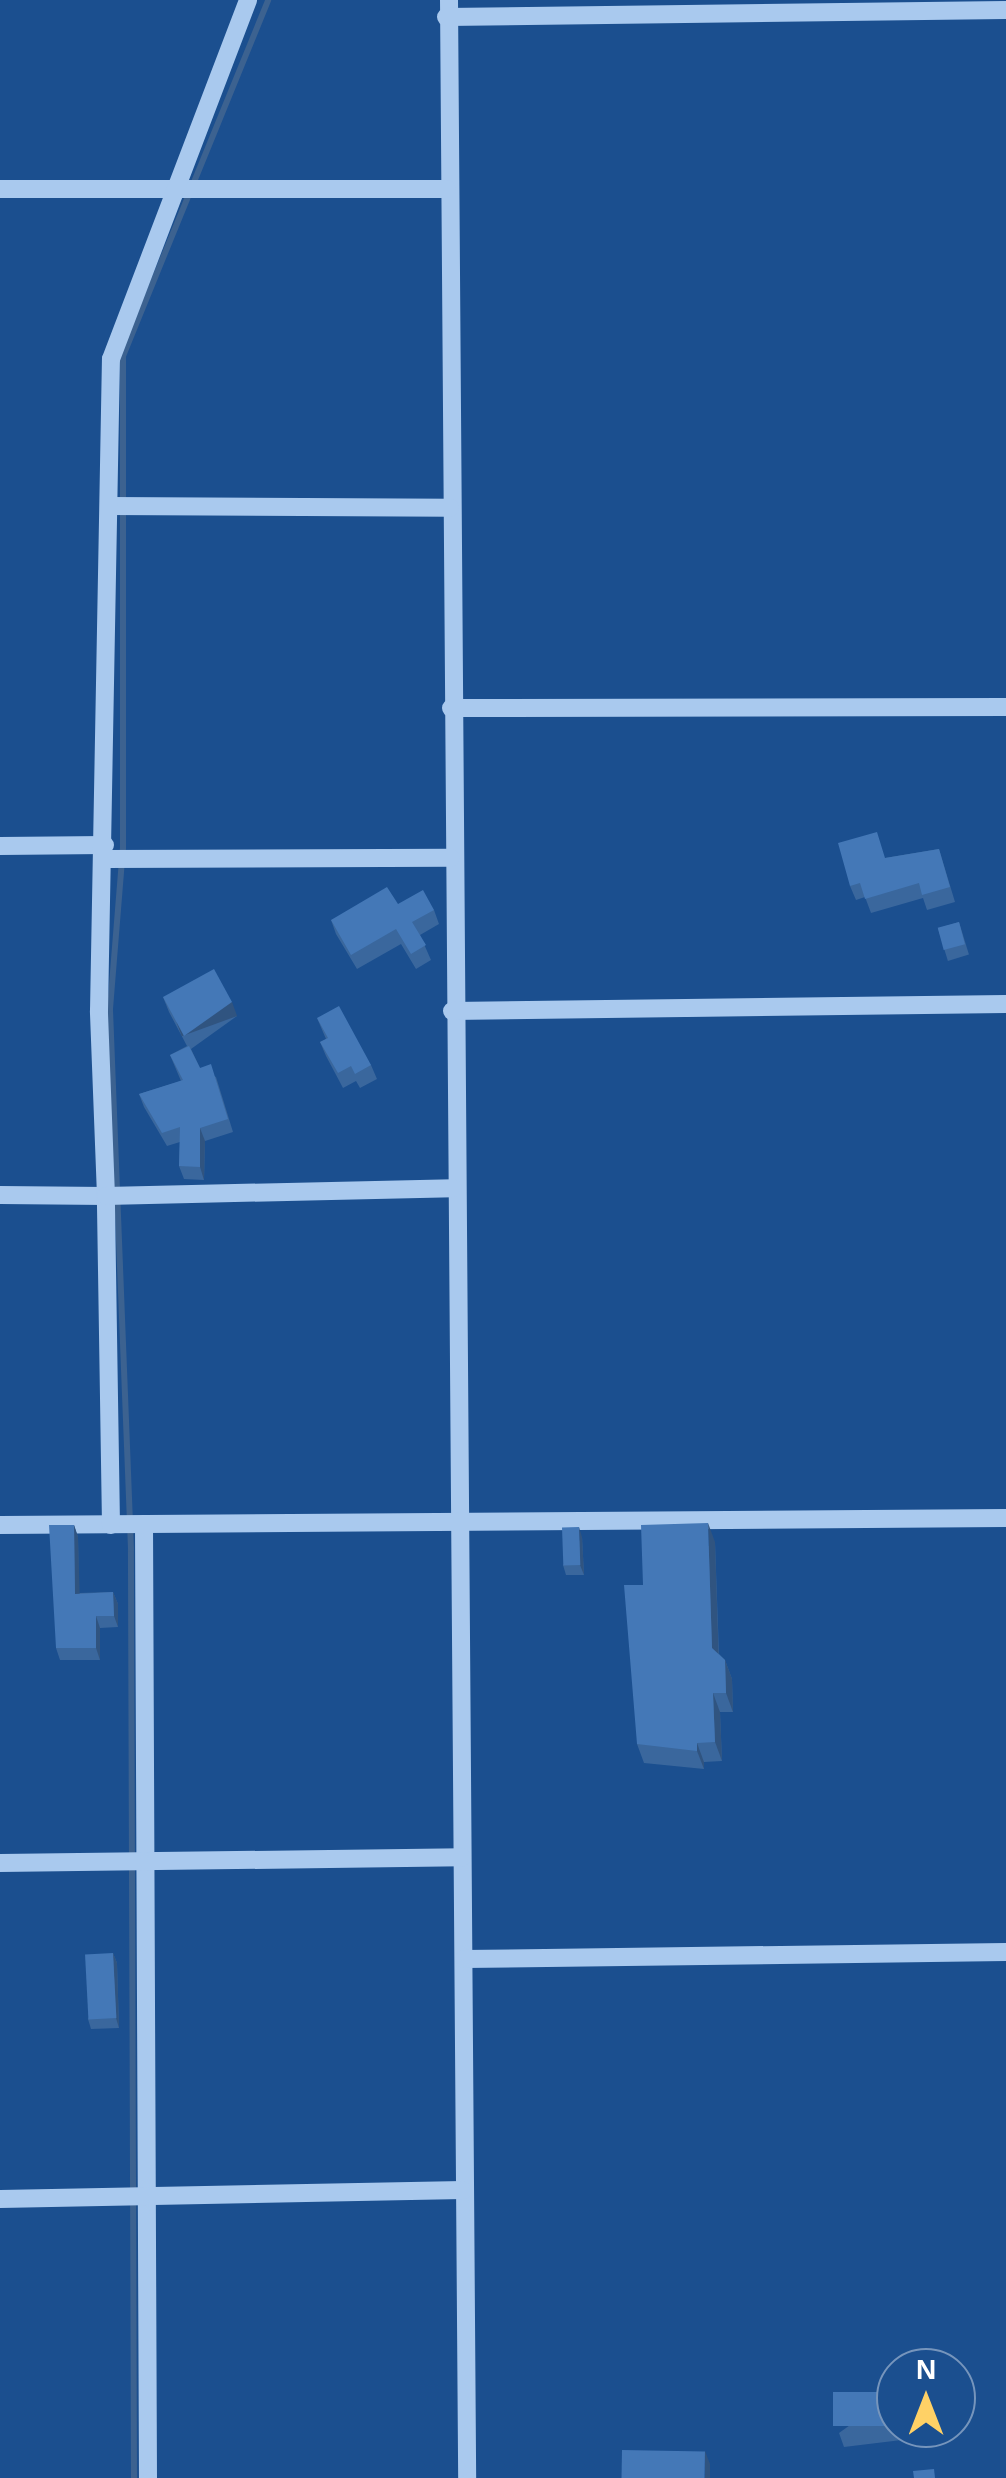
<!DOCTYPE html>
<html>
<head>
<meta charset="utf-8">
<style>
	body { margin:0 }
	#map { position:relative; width:1006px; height:2478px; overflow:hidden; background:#1b4f8f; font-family:Arial,sans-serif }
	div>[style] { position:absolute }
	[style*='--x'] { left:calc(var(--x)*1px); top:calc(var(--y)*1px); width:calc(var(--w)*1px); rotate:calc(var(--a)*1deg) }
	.stream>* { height:6px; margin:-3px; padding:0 3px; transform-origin:3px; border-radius:3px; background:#3c6290 }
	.minor>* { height:18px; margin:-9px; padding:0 9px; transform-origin:9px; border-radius:9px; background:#a9c9ee }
	.wall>* { inset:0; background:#3a679d; transform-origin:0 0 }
	.shaded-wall>* { inset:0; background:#305480; transform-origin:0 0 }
	.building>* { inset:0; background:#4478b7; transform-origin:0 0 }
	span { translate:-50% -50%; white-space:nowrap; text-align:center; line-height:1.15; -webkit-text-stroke:8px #1b4f8f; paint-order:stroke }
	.north { position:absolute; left:876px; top:2348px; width:100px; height:100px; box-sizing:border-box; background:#1b4f8f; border:2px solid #7695bc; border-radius:50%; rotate:0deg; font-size:28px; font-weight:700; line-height:40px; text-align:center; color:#fff }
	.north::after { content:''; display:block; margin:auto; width:35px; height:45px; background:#ffd166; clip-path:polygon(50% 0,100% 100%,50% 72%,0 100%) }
</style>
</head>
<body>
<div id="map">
	<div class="stream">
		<i style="--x:134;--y:2478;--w:929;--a:-90.19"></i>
		<i style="--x:131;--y:1549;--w:540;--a:-92.23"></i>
		<i style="--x:110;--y:1009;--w:162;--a:-85.4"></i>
		<i style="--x:123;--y:848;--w:492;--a:-90"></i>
		<i style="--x:123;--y:356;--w:384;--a:-67.8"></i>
	</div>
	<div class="minor">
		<i style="--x:449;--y:0;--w:2478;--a:89.58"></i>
		<i style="--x:446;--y:17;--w:560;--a:-0.72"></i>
		<i style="--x:0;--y:189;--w:447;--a:0"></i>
		<i style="--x:109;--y:506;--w:341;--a:0.3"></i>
		<i style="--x:451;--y:708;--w:555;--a:-0.1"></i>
		<i style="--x:0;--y:846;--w:105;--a:-0.5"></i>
		<i style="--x:104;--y:859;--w:347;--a:-0.2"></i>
		<i style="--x:452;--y:1011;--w:554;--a:-0.72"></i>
		<i style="--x:0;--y:1195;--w:106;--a:0.5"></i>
		<i style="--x:106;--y:1196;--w:185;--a:-92.2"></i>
		<i style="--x:99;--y:1011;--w:652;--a:-88.95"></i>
		<i style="--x:111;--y:359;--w:384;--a:-69.1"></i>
		<i style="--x:144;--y:1524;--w:954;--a:89.76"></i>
		<i style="--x:0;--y:1525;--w:1006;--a:-0.4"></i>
		<i style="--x:111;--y:1525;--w:329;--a:-90.9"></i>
		<i style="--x:106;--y:1196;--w:347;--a:-1.3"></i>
		<i style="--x:0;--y:1863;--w:462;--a:-0.7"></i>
		<i style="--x:464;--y:1959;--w:542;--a:-0.74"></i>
		<i style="--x:0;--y:2199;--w:463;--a:-1.1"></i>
	</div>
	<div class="wall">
		<i style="clip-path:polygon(939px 849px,955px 902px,927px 910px,923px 898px,871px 913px,865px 897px,856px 900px,850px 886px,885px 858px)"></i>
		<i style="clip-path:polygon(398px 904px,434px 910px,439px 924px,420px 935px,431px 960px,416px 969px,401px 944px,357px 969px,336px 934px,331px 920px)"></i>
		<i style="left:959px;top:922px;width:34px;height:22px;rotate:73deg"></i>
		<i style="clip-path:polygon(163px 997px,237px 1016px,191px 1049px,200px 1068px,216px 1077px,233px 1132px,205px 1141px,204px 1180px,184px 1179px,179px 1166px,180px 1142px,167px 1146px,144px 1107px,139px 1094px,181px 1081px,170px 1055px,187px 1046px,169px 1012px)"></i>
		<i style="clip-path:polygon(317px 1018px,371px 1065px,377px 1079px,360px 1088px,356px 1081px,343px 1088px,326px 1056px,320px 1042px,326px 1039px)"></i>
		<i style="clip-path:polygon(74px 1525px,78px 1537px,79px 1593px,113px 1592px,118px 1604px,118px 1627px,100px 1628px,100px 1660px,60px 1660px,56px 1648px)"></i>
		<i style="clip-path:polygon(582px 1537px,584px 1575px,566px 1575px,563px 1565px)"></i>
		<i style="clip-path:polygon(715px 1542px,719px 1654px,725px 1660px,732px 1679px,733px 1712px,720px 1712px,722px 1761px,704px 1762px,704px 1769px,644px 1763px,637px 1744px,643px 1585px)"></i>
		<i style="clip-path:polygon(113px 1953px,117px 1963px,119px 2028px,91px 2029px,88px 2019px)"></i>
		<i style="clip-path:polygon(896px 2392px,896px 2428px,917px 2428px,918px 2438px,844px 2447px,839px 2433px)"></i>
	</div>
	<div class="shaded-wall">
		<i style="left:232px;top:1002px;width:15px;height:59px;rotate:70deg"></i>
		<i style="clip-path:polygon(200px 1128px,205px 1141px,204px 1180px,200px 1167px)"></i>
		<i style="clip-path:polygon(708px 1523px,715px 1542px,719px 1667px,712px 1648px)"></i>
		<i style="clip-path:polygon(74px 1525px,78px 1537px,80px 1605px,75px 1594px)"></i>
		<i style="clip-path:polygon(579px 1527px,582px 1537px,584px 1575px,580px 1565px)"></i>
		<i style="clip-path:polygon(113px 1592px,118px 1604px,118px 1627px,114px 1616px)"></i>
		<i style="clip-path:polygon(96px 1616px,100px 1628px,100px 1660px,96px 1648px)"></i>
		<i style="clip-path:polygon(725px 1660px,732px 1679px,733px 1712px,726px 1693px)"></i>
		<i style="clip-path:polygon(713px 1693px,720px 1712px,722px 1761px,715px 1742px)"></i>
		<i style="clip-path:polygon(697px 1743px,704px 1762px,704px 1769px,697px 1751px)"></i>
		<i style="clip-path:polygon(113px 1953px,117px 1963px,119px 2028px,116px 2018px)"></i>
		<i style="clip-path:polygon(705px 2451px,710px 2464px,710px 2478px,705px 2478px)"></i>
	</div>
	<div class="building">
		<i style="clip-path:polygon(877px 832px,885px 858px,939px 849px,950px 887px,922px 895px,919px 883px,865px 899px,860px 883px,850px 886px,838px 843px)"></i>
		<i style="clip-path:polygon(387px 887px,398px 904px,423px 890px,434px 910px,412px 922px,426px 945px,411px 954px,396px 929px,351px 955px,331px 920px)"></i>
		<i style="left:959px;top:922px;width:23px;height:22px;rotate:75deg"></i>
		<i style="clip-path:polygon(214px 969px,232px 1002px,184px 1036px,163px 997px)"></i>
		<i style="clip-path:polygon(339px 1006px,371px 1065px,355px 1074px,351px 1066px,338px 1073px,320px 1042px,328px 1038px,317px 1018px)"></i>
		<i style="clip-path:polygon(189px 1046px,200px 1068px,211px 1064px,228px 1119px,200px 1128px,200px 1167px,179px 1166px,180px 1127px,162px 1133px,139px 1094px,183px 1080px,170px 1055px)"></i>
		<i style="clip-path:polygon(708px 1523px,712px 1648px,725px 1660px,726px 1693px,713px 1693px,715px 1742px,697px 1743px,697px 1751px,637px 1744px,624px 1585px,643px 1585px,641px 1525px)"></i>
		<i style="clip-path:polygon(49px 1525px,74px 1525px,75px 1594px,113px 1592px,114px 1616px,96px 1616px,96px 1648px,56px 1648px)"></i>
		<i style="left:579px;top:1527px;width:38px;height:17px;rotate:88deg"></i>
		<i style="left:113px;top:1953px;width:65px;height:28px;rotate:87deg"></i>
		<i style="left:896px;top:2392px;width:34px;height:63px;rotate:90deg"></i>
		<i style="left:622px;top:2450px;width:83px;height:28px;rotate:1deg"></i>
		<i style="clip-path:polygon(934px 2469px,935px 2478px,914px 2478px,913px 2471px)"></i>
	</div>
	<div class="north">N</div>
</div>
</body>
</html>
